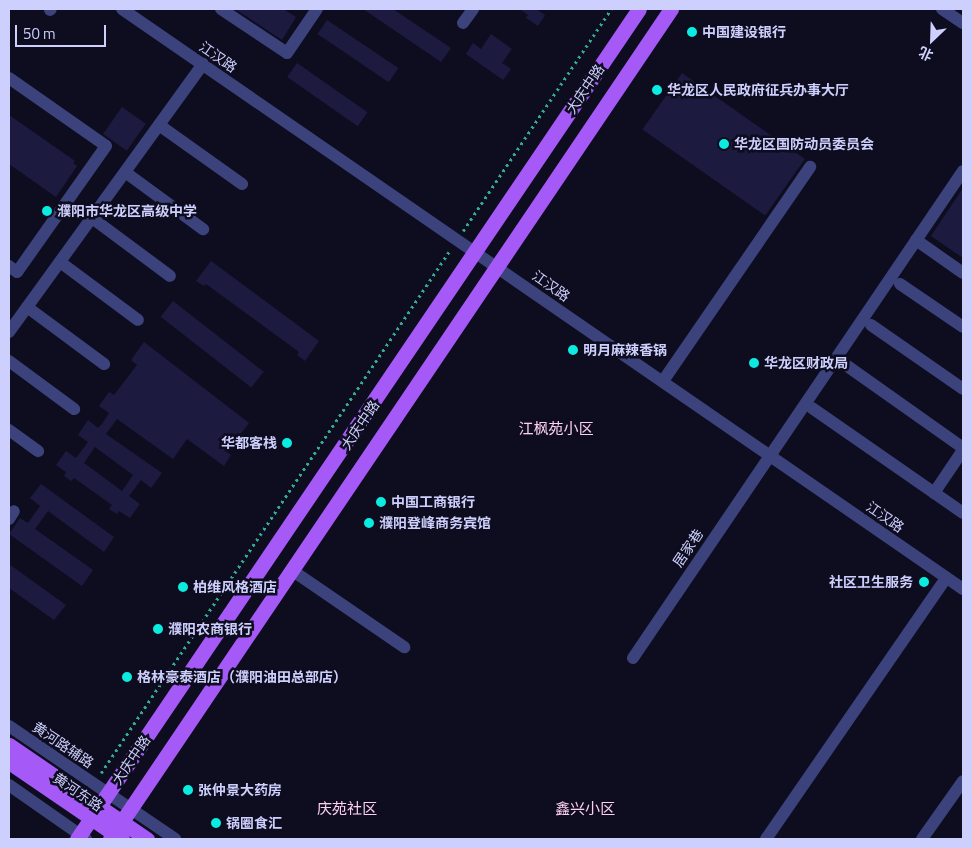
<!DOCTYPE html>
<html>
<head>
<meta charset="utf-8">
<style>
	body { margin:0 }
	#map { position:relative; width:972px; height:848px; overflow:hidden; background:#0e0d1f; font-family:"Titillium Web","Noto Sans SC",sans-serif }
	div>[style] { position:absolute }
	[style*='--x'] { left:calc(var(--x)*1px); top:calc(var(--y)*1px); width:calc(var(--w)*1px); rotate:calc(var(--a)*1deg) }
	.building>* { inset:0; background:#1c1a3f; transform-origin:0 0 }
	.path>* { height:2.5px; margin-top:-1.25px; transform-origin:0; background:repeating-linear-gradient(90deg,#33ab92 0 2.5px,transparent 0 6.5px) }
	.minor>* { height:12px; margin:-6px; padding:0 6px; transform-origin:6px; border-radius:6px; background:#3b427c }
	.major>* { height:15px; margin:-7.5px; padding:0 7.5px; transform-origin:7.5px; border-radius:7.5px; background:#a55af7 }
	.dots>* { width:14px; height:14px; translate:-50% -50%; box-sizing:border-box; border:2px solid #0e0d1f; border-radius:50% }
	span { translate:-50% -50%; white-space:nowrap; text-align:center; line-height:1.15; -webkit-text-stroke:5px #0e0d1f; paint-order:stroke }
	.poi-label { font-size:14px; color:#cdcffd; font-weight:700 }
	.left { translate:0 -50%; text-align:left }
	.right { translate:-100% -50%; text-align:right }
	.street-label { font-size:14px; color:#cdcffd }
	.neighbourhood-label { font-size:15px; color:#fdcff3 }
	.frame { position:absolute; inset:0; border:10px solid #cdcffd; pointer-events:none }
	.north { position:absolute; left:907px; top:15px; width:50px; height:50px; -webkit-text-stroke:4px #0e0d1f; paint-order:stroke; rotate:204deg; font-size:14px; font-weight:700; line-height:20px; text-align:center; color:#cdcffd }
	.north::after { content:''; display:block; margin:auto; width:18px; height:22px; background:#cdcffd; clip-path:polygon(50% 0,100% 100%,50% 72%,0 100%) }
	.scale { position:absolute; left:15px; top:25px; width:91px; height:22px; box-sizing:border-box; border:2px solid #cdcffd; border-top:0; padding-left:6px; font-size:15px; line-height:18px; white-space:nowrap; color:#cdcffd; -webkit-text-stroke:4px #0e0d1f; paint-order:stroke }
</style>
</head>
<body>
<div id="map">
	<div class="building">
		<i style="clip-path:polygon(235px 9px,283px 9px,296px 17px,282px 40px)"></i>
		<i style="clip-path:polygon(363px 9px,393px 9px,451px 48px,441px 62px)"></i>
		<i style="clip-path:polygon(520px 9px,536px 9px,545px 15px,538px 26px,526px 18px,528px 15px)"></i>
		<i style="left:327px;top:20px;width:86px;height:17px;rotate:34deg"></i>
		<i style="clip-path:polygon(491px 34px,512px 49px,502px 63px,511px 69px,503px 80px,466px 54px,473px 43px,481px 49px)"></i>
		<i style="left:297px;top:63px;width:86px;height:17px;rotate:35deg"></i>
		<i style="left:682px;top:73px;width:150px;height:69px;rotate:35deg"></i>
		<i style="left:122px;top:107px;width:29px;height:33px;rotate:35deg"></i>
		<i style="clip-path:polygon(9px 115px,75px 161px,73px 163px,77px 166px,56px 197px,9px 164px)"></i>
		<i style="clip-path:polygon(963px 188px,963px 258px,931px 236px)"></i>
		<i style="clip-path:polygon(211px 261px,319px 341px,305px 361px,297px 355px,299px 352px,206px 284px,204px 286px,196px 281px)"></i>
		<i style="left:173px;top:301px;width:115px;height:20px;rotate:38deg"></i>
		<i style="clip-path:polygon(evenodd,144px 342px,249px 423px,227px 452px,231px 455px,224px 466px,187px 439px,173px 459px,117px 419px,106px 434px,162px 473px,151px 488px,141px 480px,129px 496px,140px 504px,130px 518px,119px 511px,117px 514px,109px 509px,112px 505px,74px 478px,71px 481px,64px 476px,66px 472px,56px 465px,66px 451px,76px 458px,88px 442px,78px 435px,88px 420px,98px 428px,102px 424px,109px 413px,99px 406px,109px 392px,114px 395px,137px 365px,131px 360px,144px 342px,95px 447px,133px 475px,122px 491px,84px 463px,95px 447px)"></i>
		<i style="clip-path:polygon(41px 484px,114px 537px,104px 552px,48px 511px,35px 529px,93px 570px,82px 586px,9px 534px,20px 518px,28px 523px,40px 506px,30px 498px)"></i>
		<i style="clip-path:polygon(9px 564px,66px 605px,54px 620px,9px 588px)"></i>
	</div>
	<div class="path">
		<i style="--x:463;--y:231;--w:267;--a:-56.3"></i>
		<i style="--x:101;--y:773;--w:629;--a:-56.28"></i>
	</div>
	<div class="minor">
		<i style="--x:122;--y:9;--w:1022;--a:34.59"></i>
		<i style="--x:221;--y:9;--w:79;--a:33.7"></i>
		<i style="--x:287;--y:53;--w:53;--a:-55.7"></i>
		<i style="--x:942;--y:9;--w:25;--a:34"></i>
		<i style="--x:50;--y:10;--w:1;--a:-45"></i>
		<i style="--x:463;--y:23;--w:17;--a:-54"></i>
		<i style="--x:9;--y:78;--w:118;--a:35"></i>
		<i style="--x:106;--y:146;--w:154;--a:125.2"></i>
		<i style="--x:17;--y:272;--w:10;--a:-143"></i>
		<i style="--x:159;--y:125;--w:102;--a:35.4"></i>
		<i style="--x:125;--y:172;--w:97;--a:36.2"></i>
		<i style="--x:92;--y:218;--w:97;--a:36.6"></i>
		<i style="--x:916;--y:240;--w:57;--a:35.1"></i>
		<i style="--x:60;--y:262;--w:97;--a:36.6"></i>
		<i style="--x:900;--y:284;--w:76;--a:34.3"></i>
		<i style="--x:27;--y:307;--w:96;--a:36.5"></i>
		<i style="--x:871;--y:325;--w:112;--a:34.8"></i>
		<i style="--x:9;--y:332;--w:331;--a:-54.1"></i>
		<i style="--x:9;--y:361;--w:81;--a:36.4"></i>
		<i style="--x:843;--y:363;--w:147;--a:35.3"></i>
		<i style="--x:663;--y:381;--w:260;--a:-55.5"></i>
		<i style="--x:812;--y:408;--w:184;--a:34.8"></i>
		<i style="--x:9;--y:430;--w:36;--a:36"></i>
		<i style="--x:934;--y:493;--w:52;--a:-56"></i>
		<i style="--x:9;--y:519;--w:9;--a:-58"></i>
		<i style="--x:293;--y:571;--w:135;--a:34.4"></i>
		<i style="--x:633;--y:658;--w:588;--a:-55.88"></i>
		<i style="--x:9;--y:726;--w:201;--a:34.2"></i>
		<i style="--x:9;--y:785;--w:94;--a:35"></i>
		<i style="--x:766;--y:839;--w:317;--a:-55.4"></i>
		<i style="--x:922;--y:839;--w:71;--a:-54.7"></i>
	</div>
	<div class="major">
		<i style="--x:9;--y:745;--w:167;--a:34.3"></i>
		<i style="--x:9;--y:762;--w:137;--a:34.3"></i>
		<i style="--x:77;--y:839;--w:1002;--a:-55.9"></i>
		<i style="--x:110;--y:839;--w:1002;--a:-55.95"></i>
	</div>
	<div class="dots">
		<i style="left:692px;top:32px;background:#0bebe0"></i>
		<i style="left:657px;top:90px;background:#0bebe0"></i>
		<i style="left:724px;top:144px;background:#0bebe0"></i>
		<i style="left:47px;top:211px;background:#0bebe0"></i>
		<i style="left:573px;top:350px;background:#0bebe0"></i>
		<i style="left:754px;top:363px;background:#0bebe0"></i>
		<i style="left:287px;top:443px;background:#0bebe0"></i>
		<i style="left:381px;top:502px;background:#0bebe0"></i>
		<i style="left:369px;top:523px;background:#0bebe0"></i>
		<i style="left:924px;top:582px;background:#0bebe0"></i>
		<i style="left:183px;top:587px;background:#0bebe0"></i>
		<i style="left:158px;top:629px;background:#0bebe0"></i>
		<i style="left:127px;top:677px;background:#0bebe0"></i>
		<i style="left:188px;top:790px;background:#0bebe0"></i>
		<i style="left:216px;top:823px;background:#0bebe0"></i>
	</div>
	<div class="poi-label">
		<span class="left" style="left:702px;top:32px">中国建设银行</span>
		<span class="left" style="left:667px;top:90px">华龙区人民政府征兵办事大厅</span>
		<span class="left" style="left:734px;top:144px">华龙区国防动员委员会</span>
		<span class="left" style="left:57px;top:211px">濮阳市华龙区高级中学</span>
		<span class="left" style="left:583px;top:350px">明月麻辣香锅</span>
		<span class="left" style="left:764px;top:363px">华龙区财政局</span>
		<span class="right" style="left:277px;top:443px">华都客栈</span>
		<span class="left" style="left:391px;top:502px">中国工商银行</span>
		<span class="left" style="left:379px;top:523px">濮阳登峰商务宾馆</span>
		<span class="right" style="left:913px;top:582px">社区卫生服务</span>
		<span class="left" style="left:193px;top:587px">柏维风格酒店</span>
		<span class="left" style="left:168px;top:629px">濮阳农商银行</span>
		<span class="left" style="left:137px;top:677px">格林豪泰酒店（濮阳油田总部店）</span>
		<span class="left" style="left:198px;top:790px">张仲景大药房</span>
		<span class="left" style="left:226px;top:823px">锅圈食汇</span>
	</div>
	<div class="street-label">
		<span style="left:218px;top:57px;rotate:35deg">江汉路</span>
		<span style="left:585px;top:89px;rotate:-56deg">大庆中路</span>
		<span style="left:551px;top:286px;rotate:35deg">江汉路</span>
		<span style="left:360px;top:425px;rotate:-56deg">大庆中路</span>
		<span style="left:885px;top:517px;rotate:35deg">江汉路</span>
		<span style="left:688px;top:548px;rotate:-56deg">居家巷</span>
		<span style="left:63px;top:745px;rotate:34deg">黄河路辅路</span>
		<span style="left:131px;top:760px;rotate:-56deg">大庆中路</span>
		<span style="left:78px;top:792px;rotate:34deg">黄河东路</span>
	</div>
	<div class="neighbourhood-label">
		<span style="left:556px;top:429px">江枫苑小区</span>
		<span style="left:347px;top:809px">庆苑社区</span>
		<span style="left:585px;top:809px">鑫兴小区</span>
	</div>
	<div class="frame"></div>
	<div class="north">北</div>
	<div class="scale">50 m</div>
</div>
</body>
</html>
